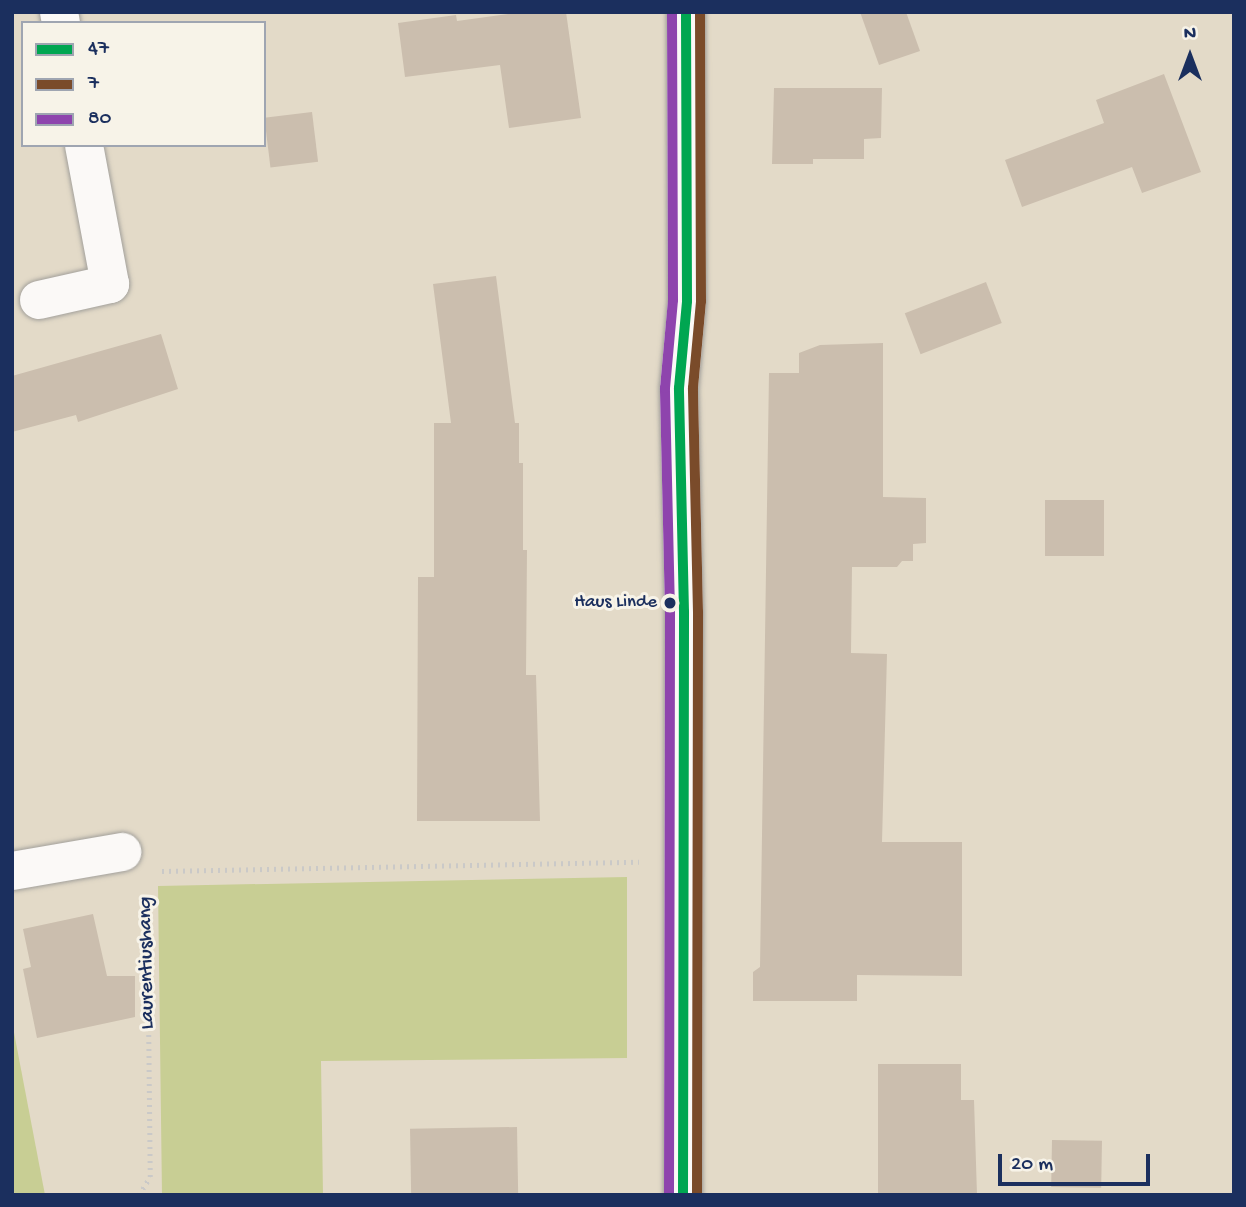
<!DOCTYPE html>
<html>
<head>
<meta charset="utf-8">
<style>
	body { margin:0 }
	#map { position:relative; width:1246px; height:1207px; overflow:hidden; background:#e3dac8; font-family:"Gochi Hand",sans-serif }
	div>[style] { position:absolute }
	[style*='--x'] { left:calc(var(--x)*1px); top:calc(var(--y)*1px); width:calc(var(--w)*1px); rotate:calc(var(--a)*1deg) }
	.green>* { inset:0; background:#c8ce94 }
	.building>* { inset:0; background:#cbbeae; transform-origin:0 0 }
	.path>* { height:4.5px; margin-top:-2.25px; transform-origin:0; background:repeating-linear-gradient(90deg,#cac9c8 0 2px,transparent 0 7px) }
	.roads { filter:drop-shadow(0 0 2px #a2a09b) drop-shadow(0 0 2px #a2a09b) }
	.minor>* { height:38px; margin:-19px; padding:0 19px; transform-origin:19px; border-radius:19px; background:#fbf9f7 }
	.major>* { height:38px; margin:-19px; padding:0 19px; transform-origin:19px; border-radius:19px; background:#fbf9f7 }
	.bus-1>* { height:10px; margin:-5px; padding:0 5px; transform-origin:5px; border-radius:5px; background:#00a651 }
	.bus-2>* { height:10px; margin:-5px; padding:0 5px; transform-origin:5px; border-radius:5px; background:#7a4b2a }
	.bus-3>* { height:10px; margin:-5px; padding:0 5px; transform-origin:5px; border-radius:5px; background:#8e44ad }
	.dots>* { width:19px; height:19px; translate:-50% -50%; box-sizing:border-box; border:4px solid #f7f3e8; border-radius:50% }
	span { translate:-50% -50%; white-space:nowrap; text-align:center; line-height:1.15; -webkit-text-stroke:6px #f7f3e8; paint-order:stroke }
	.bus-label { font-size:19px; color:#1b2f5e }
	.right { translate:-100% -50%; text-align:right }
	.street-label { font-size:21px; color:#1b2f5e }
	.frame { position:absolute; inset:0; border:14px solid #1b2f5e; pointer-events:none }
	.legend { position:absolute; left:21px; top:21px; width:245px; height:126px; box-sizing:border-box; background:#f7f3e8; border:2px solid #9fa5b1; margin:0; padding:9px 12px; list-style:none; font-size:21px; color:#1b2f5e }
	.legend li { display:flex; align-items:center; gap:14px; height:35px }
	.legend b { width:35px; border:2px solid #9fa5b1 }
	.north { position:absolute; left:1155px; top:21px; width:70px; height:70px; -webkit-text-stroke:5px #f7f3e8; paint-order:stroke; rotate:0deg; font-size:19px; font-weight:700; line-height:28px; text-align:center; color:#1b2f5e }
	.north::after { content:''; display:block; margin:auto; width:24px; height:32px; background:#1b2f5e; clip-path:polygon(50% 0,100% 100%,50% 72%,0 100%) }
	.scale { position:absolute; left:998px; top:1154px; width:152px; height:32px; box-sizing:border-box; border:4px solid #1b2f5e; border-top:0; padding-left:9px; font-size:21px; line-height:24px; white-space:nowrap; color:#1b2f5e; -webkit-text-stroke:5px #f7f3e8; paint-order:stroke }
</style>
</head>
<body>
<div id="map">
	<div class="green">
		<i style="clip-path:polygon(627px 877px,627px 1058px,321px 1061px,323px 1195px,162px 1195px,158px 886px)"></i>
		<i style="clip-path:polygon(12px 1022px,45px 1195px,12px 1195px)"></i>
	</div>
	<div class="building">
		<i style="clip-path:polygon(522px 12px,566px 12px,581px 118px,509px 128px,500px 65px,405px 77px,398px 23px,456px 15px,457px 21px)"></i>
		<i style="clip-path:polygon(860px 12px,906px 12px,920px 51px,879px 65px)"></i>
		<i style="clip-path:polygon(1164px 74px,1201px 172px,1142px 193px,1132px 167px,1022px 207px,1005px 160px,1104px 123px,1096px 100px)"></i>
		<i style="clip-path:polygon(774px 88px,882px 88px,881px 138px,864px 139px,864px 159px,813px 159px,813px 164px,772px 164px)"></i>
		<i style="left:312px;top:112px;width:50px;height:48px;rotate:83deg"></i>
		<i style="clip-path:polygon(496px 276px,515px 423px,519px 423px,519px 463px,523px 463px,523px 550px,527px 550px,526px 675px,536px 675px,540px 821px,417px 821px,418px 577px,434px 577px,434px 423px,451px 423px,433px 284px)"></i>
		<i style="left:986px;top:282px;width:44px;height:87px;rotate:69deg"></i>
		<i style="clip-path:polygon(161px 334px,178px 389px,78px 422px,76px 415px,12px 432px,12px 376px)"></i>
		<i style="clip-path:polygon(883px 343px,883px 497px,926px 498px,926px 543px,913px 544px,913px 561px,902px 561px,897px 567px,852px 567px,851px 653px,887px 654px,882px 842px,962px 842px,962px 976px,857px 975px,857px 1001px,753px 1001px,753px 972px,760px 967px,769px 373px,799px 373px,799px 353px,820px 345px)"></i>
		<i style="left:1045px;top:500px;width:59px;height:56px"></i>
		<i style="clip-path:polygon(93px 914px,107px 976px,135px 976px,135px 1017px,37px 1038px,23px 969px,31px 967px,23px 929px)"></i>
		<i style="clip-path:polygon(878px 1064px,961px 1064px,961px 1100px,974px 1100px,977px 1195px,878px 1195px)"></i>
		<i style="left:517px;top:1127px;width:68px;height:107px;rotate:89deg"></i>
		<i style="left:1052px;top:1140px;width:50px;height:47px;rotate:1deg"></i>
	</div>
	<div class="path">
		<i style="--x:162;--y:871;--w:477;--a:-1.1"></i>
		<i style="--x:139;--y:1195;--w:21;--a:-59"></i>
		<i style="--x:150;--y:1177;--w:287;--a:-90.6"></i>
	</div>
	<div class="roads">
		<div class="minor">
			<i style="--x:59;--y:12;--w:11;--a:80"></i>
			<i style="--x:39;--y:300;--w:73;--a:-12.7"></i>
			<i style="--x:110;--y:284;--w:141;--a:-100.6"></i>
			<i style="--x:12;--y:871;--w:112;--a:-9.8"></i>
		</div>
		<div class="major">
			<i style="--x:683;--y:1195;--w:583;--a:-89.9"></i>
			<i style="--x:684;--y:612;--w:224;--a:-91.3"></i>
			<i style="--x:679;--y:388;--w:87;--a:-84.7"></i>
			<i style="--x:687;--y:301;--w:289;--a:-90.2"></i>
		</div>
	</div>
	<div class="bus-1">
		<i style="--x:683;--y:1195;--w:583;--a:-89.9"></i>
		<i style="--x:684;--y:612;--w:224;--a:-91.3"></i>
		<i style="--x:679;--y:388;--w:87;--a:-84.7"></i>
		<i style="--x:687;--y:301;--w:289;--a:-90.2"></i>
	</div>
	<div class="bus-2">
		<i style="--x:697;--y:1195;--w:583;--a:-89.9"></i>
		<i style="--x:698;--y:612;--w:224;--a:-91.3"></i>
		<i style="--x:693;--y:388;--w:87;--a:-84.7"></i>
		<i style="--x:701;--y:301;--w:289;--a:-90.2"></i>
	</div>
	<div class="bus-3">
		<i style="--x:669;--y:1195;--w:583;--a:-89.9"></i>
		<i style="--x:670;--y:612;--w:224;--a:-91.3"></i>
		<i style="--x:665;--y:388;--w:88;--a:-84.8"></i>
		<i style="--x:673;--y:300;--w:288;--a:-90.2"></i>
	</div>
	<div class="dots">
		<i style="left:670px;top:603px;background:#1b2f5e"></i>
	</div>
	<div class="bus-label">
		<span class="right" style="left:657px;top:603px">Haus Linde</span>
	</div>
	<div class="street-label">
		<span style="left:148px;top:963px;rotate:-91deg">Laurentiushang</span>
	</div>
	<div class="frame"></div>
	<ul class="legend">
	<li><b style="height:9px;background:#00a651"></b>47</li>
	<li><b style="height:9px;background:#7a4b2a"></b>7</li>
	<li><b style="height:9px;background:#8e44ad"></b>80</li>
	</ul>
	<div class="north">N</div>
	<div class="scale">20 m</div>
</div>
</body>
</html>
